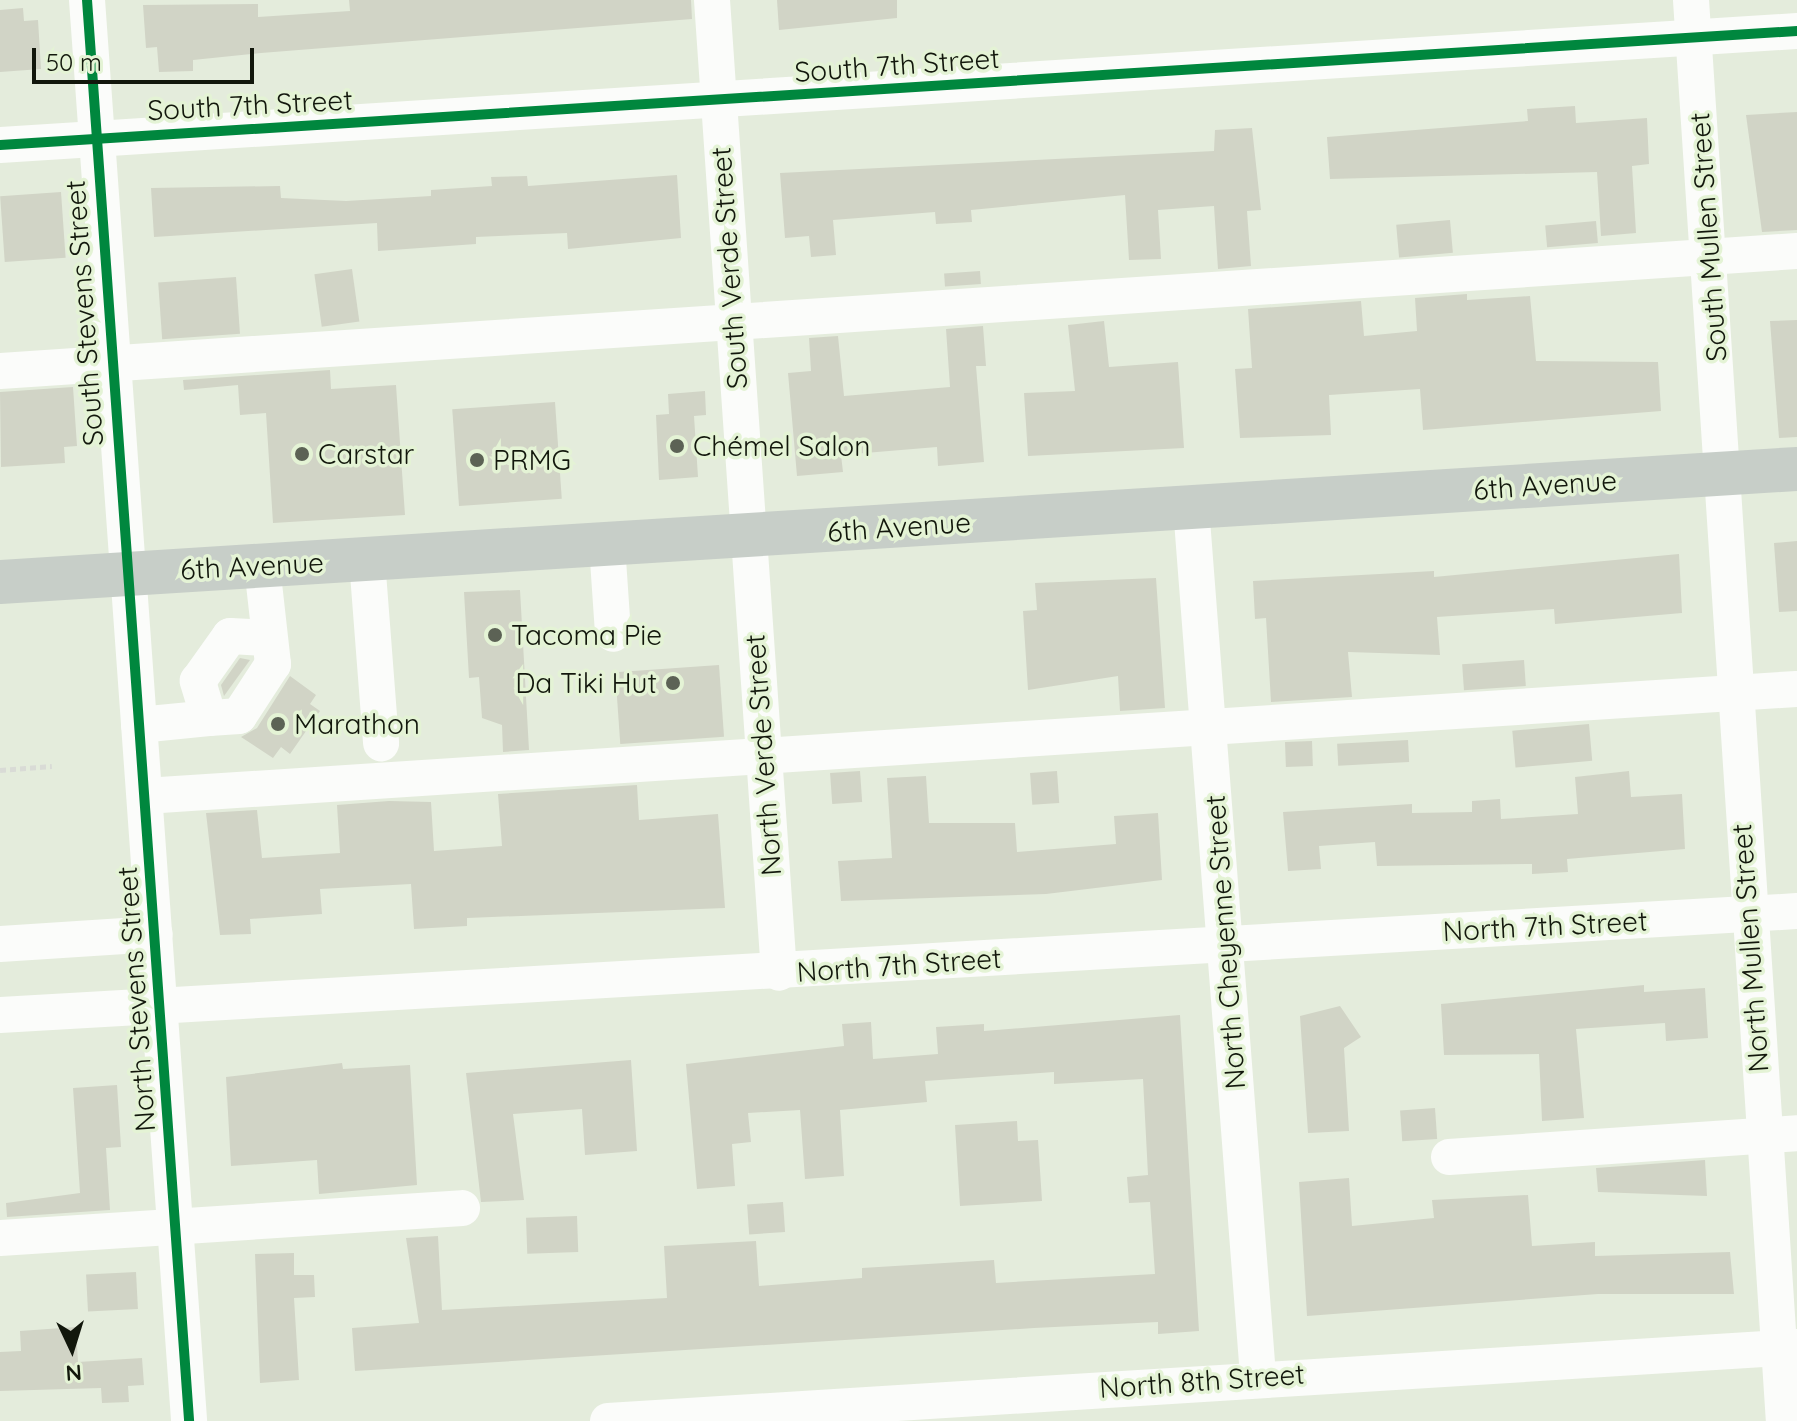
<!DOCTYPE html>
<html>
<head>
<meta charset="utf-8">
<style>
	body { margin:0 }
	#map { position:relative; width:1797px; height:1421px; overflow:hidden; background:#e4ecdc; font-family:Quicksand,sans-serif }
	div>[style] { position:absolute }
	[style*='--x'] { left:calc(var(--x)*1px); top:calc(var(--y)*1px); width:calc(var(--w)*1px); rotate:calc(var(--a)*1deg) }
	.building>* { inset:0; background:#d1d4c6; transform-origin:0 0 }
	.path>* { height:5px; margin-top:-2.5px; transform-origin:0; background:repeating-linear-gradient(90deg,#d9dbd6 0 6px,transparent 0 10px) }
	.minor>* { height:36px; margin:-18px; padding:0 18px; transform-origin:18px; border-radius:18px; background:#fbfcfa }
	.major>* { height:44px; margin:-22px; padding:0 22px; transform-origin:22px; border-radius:22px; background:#c7cec8 }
	.cycleway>* { height:10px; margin:-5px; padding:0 5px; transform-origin:5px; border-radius:5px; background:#00873e }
	.dots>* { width:22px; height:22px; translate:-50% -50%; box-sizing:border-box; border:4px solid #e4f3d5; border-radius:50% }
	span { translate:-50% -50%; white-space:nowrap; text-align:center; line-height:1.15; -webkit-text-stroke:7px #e4f3d5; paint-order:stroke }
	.street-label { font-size:28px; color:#12170c }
	.poi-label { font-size:28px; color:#12170c }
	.left { translate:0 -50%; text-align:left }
	.right { translate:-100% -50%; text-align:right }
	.north { position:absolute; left:32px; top:1309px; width:80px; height:80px; -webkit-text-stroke:6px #e4f3d5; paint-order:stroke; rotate:176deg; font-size:22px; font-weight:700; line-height:32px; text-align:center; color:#12170c }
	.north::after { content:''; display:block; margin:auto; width:28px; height:36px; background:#12170c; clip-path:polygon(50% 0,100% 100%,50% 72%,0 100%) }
	.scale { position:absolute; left:32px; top:48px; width:222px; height:36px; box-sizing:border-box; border:4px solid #12170c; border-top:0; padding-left:10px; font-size:24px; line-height:28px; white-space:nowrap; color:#12170c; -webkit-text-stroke:6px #e4f3d5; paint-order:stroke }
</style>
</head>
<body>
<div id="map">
	<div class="building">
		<i style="clip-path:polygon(349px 0,691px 0,692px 19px,261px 53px,193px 60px,193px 71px,159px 72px,157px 47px,146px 48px,143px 5px,258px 4px,258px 17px,350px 11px)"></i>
		<i style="clip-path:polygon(777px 0,897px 0,897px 18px,779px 30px)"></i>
		<i style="clip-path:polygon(23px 8px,24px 21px,38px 20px,41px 69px,0 72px,0 10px)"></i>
		<i style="clip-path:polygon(1575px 106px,1576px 123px,1647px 118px,1649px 164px,1632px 166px,1636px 233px,1601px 236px,1597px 172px,1330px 179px,1327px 137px,1528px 121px,1527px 109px)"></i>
		<i style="clip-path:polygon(1797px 112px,1797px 230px,1762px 232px,1746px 115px)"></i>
		<i style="clip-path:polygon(1252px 128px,1261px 210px,1247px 211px,1251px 266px,1218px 269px,1214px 206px,1158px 210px,1161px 259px,1129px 260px,1125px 195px,971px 210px,972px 222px,936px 224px,935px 212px,833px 220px,836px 255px,811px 257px,809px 236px,785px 238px,780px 173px,1214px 151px,1215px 130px)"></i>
		<i style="clip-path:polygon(677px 175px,681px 238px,568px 249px,567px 233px,476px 237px,476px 244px,378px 251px,377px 223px,154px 237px,151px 188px,280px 186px,281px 198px,346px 201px,431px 196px,431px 190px,492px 186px,491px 177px,527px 176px,528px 186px)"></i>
		<i style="left:61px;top:192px;width:66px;height:61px;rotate:86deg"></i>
		<i style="left:1450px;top:220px;width:33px;height:54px;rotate:85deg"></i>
		<i style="left:1596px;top:221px;width:22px;height:51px;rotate:85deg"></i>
		<i style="left:352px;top:269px;width:53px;height:38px;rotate:82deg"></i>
		<i style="left:980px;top:271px;width:13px;height:36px;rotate:86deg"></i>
		<i style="left:236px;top:277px;width:57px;height:78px;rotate:86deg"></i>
		<i style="clip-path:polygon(1467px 294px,1467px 300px,1530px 296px,1536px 361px,1658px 362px,1661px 411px,1423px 430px,1420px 389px,1329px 395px,1331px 435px,1240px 438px,1235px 369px,1252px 368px,1248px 309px,1361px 301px,1364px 336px,1417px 331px,1415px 298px)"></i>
		<i style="clip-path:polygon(1797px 320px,1797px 437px,1779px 438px,1770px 321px)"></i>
		<i style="clip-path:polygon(1104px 321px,1109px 367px,1178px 362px,1184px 448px,1028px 456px,1024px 393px,1075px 391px,1068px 325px)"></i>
		<i style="clip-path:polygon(983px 326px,986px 366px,976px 366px,984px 462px,938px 466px,937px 447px,841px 455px,843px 472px,797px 476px,788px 373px,811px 371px,809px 338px,838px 336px,844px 396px,950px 387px,946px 329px)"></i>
		<i style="clip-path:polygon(330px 370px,331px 389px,396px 385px,405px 515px,273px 523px,266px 413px,240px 415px,238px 385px,184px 390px,183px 380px)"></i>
		<i style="clip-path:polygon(73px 387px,77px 446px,64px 447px,65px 463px,1px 467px,0 392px)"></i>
		<i style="clip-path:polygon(705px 391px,706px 415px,694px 416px,698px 477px,659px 480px,656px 415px,669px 414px,668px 394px)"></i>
		<i style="left:555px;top:402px;width:97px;height:103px;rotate:86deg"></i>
		<i style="clip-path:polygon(1797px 541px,1797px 611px,1779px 612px,1774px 543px)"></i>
		<i style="clip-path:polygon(1679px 554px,1682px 613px,1555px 624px,1554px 609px,1437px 617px,1440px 655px,1348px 652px,1352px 697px,1271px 702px,1266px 618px,1255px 619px,1253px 581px,1434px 571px,1434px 577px)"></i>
		<i style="clip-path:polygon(1156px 578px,1165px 708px,1120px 711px,1118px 676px,1028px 690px,1023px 611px,1037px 610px,1035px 583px)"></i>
		<i style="clip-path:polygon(520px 590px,529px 750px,503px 752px,502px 725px,482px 718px,479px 677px,469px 678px,464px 592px)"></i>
		<i style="clip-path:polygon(240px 658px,250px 660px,224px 696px,221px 685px)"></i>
		<i style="left:1524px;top:660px;width:26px;height:62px;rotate:86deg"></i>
		<i style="left:719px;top:665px;width:72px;height:104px;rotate:86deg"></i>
		<i style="clip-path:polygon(290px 676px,316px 695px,310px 704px,320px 711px,290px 754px,281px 747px,273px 758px,241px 737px,257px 728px)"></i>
		<i style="left:1589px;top:724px;width:37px;height:77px;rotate:85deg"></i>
		<i style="left:1408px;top:740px;width:22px;height:71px;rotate:87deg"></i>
		<i style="left:1312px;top:741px;width:25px;height:27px;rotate:88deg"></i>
		<i style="left:860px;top:771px;width:31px;height:30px;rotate:86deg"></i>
		<i style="left:1057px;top:771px;width:32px;height:27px;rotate:86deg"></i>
		<i style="clip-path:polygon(1629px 771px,1631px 797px,1682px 794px,1685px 849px,1567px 859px,1568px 872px,1532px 874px,1532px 864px,1377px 866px,1375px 842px,1319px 846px,1321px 869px,1288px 871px,1283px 812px,1412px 804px,1412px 813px,1472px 812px,1472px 801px,1500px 799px,1501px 819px,1578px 814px,1575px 777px)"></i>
		<i style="clip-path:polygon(926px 776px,929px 823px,1015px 823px,1017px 852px,1116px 844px,1114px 816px,1158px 813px,1162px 880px,1046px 894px,841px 901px,838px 861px,892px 858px,887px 778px)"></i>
		<i style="clip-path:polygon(637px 785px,639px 820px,718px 814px,725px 908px,467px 918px,467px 926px,414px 929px,411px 884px,320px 889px,322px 914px,250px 919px,251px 934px,220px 935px,206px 813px,257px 810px,262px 858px,340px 853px,337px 805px,389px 801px,431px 802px,434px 851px,502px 846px,498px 794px)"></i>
		<i style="clip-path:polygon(1644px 985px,1644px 992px,1705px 988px,1708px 1038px,1666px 1041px,1665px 1023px,1576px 1029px,1584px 1118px,1542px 1121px,1539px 1054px,1444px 1055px,1441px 1004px)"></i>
		<i style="clip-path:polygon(1340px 1006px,1361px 1037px,1344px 1048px,1349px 1131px,1308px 1133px,1300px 1016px)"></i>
		<i style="clip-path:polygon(1180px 1015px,1199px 1331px,1158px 1334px,1158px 1322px,1034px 1328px,355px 1371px,352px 1328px,419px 1323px,406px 1238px,438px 1236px,442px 1310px,667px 1298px,664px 1246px,756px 1241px,759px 1286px,862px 1278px,862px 1268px,994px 1260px,996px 1283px,1155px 1274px,1150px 1202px,1129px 1203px,1127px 1177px,1148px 1175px,1143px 1079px,1054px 1084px,1054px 1072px,925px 1081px,927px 1102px,840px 1110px,844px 1176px,805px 1179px,800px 1110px,748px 1113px,751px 1142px,732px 1144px,735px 1186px,697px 1189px,686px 1064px,844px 1046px,842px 1024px,871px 1022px,873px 1059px,938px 1054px,936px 1027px,984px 1024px,984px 1031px)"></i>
		<i style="clip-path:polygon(631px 1060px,637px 1151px,585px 1155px,582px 1109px,513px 1114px,524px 1200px,481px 1202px,466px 1073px)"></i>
		<i style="clip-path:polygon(342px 1063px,343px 1069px,410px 1065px,417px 1185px,319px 1194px,317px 1160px,231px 1166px,226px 1077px)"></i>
		<i style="clip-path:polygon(117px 1085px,121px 1147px,106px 1148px,110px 1210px,7px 1217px,6px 1203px,80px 1193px,73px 1088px)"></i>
		<i style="left:1435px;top:1108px;width:31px;height:35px;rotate:86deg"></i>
		<i style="clip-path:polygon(1017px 1121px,1018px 1141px,1038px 1140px,1042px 1201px,960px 1206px,955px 1125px)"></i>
		<i style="clip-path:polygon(1705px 1160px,1707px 1196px,1598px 1192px,1596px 1168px)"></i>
		<i style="clip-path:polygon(1349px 1178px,1352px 1226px,1434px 1218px,1432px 1200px,1528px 1195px,1532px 1246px,1595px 1242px,1595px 1256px,1730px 1252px,1734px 1294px,1598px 1294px,1307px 1316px,1299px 1182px)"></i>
		<i style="left:783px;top:1202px;width:30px;height:36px;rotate:86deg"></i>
		<i style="left:577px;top:1216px;width:36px;height:51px;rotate:88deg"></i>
		<i style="clip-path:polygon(294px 1253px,294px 1275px,314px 1275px,315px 1297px,294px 1298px,299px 1380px,260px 1383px,255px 1254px)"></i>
		<i style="left:136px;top:1272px;width:37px;height:50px;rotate:87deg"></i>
		<i style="clip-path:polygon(76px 1327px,78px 1362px,142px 1358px,144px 1385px,128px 1386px,129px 1402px,102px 1403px,101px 1388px,0 1391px,0 1352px,21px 1351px,20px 1331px)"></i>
	</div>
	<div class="path">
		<i style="--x:0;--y:770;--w:52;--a:-4.4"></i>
	</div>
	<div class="minor">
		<i style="--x:87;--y:0;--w:1425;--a:85.89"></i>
		<i style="--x:712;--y:0;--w:975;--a:86.06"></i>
		<i style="--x:1691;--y:0;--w:1424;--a:86.26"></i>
		<i style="--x:0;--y:145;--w:1801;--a:-3.63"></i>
		<i style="--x:0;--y:371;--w:1801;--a:-3.82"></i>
		<i style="--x:1191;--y:507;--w:872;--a:85.59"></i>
		<i style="--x:607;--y:545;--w:89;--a:86.1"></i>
		<i style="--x:367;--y:560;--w:184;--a:85.6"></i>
		<i style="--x:262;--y:566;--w:99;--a:83.6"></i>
		<i style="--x:273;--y:664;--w:62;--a:123.2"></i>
		<i style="--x:239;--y:716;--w:30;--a:176"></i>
		<i style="--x:209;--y:718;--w:39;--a:-107"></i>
		<i style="--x:198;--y:681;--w:55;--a:-54.6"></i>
		<i style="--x:230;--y:636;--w:34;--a:3"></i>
		<i style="--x:139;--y:725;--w:70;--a:-5.7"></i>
		<i style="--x:145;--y:796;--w:1655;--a:-3.71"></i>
		<i style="--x:0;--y:944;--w:155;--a:-3.7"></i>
		<i style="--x:0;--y:1015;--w:1800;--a:-3.31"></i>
		<i style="--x:1449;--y:1157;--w:349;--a:-3.9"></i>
		<i style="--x:0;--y:1238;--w:463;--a:-3.7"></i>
		<i style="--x:608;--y:1421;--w:1191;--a:-3.56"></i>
	</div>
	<div class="major">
		<i style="--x:0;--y:582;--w:1801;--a:-3.6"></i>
	</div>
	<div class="cycleway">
		<i style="--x:87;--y:0;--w:1425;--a:85.89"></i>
		<i style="--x:0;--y:145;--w:1801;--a:-3.63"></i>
	</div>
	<div class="dots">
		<i style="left:677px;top:446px;background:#5c6255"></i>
		<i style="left:302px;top:454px;background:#5c6255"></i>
		<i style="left:477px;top:460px;background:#5c6255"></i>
		<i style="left:495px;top:635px;background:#5c6255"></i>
		<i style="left:673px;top:683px;background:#5c6255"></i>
		<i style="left:278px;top:724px;background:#5c6255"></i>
	</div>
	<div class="street-label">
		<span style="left:897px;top:65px;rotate:-4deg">South 7th Street</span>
		<span style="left:250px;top:105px;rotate:-3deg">South 7th Street</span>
		<span style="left:1708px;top:237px;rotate:-94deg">South Mullen Street</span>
		<span style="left:729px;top:268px;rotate:-94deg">South Verde Street</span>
		<span style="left:84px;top:313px;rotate:-94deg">South Stevens Street</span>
		<span style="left:1545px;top:485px;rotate:-4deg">6th Avenue</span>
		<span style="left:899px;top:527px;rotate:-4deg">6th Avenue</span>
		<span style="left:252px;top:566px;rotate:-3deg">6th Avenue</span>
		<span style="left:763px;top:755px;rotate:-94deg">North Verde Street</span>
		<span style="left:1545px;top:926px;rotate:-3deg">North 7th Street</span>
		<span style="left:1225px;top:942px;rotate:-94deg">North Cheyenne Street</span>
		<span style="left:1750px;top:948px;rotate:-94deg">North Mullen Street</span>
		<span style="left:899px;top:965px;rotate:-4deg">North 7th Street</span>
		<span style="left:136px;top:999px;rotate:-94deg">North Stevens Street</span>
		<span style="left:1202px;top:1381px;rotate:-4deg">North 8th Street</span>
	</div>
	<div class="poi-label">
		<span class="left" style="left:693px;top:446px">Chémel Salon</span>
		<span class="left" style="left:318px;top:454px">Carstar</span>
		<span class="left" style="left:493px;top:460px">PRMG</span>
		<span class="left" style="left:511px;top:635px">Tacoma Pie</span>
		<span class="right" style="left:657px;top:683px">Da Tiki Hut</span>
		<span class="left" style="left:294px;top:724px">Marathon</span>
	</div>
	<div class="north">N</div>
	<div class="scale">50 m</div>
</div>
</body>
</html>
